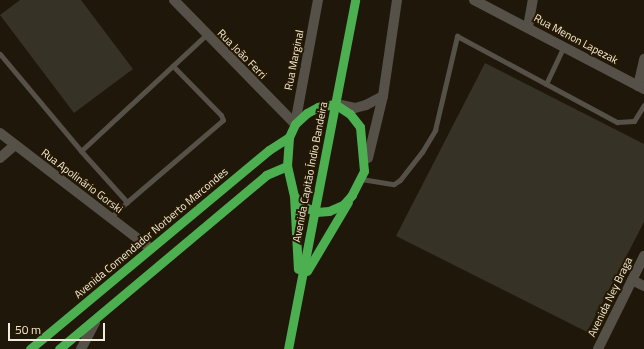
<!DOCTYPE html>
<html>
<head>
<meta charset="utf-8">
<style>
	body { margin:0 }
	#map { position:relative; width:644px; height:349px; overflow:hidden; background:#1e170a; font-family:"Titillium Web",sans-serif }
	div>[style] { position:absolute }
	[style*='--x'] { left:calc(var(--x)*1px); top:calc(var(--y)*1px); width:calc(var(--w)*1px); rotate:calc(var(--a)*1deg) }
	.building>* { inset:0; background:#363225 }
	.lane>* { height:5px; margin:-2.5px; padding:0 2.5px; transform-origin:2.5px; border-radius:2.5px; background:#565148 }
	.street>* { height:10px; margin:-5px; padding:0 5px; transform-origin:5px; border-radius:5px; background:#565148 }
	.fast>* { height:9px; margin:-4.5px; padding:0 4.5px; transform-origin:4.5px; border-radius:4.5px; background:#4caf50 }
	span { translate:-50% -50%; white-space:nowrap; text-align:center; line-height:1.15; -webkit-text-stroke:4px #261902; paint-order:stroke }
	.street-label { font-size:11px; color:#f4ebdd }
	.scale { position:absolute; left:8px; top:323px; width:97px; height:18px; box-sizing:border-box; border:2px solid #f4ebdd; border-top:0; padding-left:5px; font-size:12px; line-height:14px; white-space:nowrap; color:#f4ebdd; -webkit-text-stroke:3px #261902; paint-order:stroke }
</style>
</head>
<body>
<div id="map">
	<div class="building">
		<i style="clip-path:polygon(20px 0,81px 0,133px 69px,74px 113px,0 15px)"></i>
		<i style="clip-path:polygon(485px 63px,644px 144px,644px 222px,587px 332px,396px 236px)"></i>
	</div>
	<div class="lane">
		<i style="--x:0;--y:54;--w:126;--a:50.1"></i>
		<i style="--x:81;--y:151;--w:171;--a:-42.9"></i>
		<i style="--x:546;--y:84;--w:42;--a:-64.7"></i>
		<i style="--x:81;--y:151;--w:69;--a:48"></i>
		<i style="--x:127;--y:202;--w:23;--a:137"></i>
		<i style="--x:361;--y:179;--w:33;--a:9"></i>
		<i style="--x:394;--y:184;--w:7;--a:-34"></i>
		<i style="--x:400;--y:180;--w:36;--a:-52"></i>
		<i style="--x:422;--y:152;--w:26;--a:-59"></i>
		<i style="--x:435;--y:130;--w:97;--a:-76.8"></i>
		<i style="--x:457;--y:36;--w:182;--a:28.3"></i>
		<i style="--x:617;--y:122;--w:17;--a:-3"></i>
		<i style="--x:634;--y:121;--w:19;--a:-58"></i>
		<i style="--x:127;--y:202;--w:126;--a:-40.5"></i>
		<i style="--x:223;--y:120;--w:5;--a:-112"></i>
		<i style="--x:221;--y:115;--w:69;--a:-134.4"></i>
	</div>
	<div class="street">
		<i style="--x:174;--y:0;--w:173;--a:45.7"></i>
		<i style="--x:474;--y:0;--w:192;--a:27.6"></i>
		<i style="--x:528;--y:27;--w:27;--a:-80"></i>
		<i style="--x:638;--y:86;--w:28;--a:-77"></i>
		<i style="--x:342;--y:105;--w:13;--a:13"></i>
		<i style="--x:355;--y:108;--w:11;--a:-15"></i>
		<i style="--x:366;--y:105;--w:19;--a:-28"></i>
		<i style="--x:295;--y:124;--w:126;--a:-79.5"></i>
		<i style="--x:0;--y:133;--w:189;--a:37.5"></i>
		<i style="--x:0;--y:158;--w:20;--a:-41"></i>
		<i style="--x:368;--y:158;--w:64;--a:-76.4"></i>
		<i style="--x:383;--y:96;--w:97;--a:-81.7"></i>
		<i style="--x:632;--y:280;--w:13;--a:27"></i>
		<i style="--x:81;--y:349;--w:30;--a:-62"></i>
		<i style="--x:598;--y:349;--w:104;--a:-63.7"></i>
	</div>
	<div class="fast">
		<i style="--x:335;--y:104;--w:18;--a:34"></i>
		<i style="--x:350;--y:114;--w:16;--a:52"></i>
		<i style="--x:360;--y:127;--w:44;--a:84.8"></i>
		<i style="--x:364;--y:171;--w:27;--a:117"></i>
		<i style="--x:352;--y:195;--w:13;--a:132"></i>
		<i style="--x:343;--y:205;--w:15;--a:157"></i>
		<i style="--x:329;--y:211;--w:13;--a:176"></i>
		<i style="--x:316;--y:212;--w:14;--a:-155"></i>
		<i style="--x:303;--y:206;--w:13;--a:-132"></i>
		<i style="--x:294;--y:196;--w:31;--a:-103"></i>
		<i style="--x:287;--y:166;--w:29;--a:-86"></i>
		<i style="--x:289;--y:137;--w:14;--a:-65"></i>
		<i style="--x:295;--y:124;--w:16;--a:-43"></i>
		<i style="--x:307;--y:113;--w:13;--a:-29"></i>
		<i style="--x:318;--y:107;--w:17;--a:-10"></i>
		<i style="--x:294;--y:196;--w:73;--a:86.9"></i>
		<i style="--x:307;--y:271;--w:80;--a:-59.3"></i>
		<i style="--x:30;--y:349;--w:311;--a:-39.8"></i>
		<i style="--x:269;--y:150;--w:24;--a:-33"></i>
		<i style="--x:59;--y:349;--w:270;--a:-40"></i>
		<i style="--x:266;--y:175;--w:23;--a:-23"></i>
		<i style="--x:288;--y:349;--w:355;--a:-79.1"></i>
	</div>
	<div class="street-label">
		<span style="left:576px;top:39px;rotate:28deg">Rua Menon Lapezak</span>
		<span style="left:242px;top:54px;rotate:45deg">Rua João Ferri</span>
		<span style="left:294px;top:60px;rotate:-79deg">Rua Marginal</span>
		<span style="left:310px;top:172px;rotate:-79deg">Avenida Capitão Índio Bandeira</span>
		<span style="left:82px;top:181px;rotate:37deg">Rua Apolinário Gorski</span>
		<span style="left:151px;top:233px;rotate:-40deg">Avenida Comendador Norberto Marcondes</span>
		<span style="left:610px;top:297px;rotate:-64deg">Avenida Ney Braga</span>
	</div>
	<div class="scale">50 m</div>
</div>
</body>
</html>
